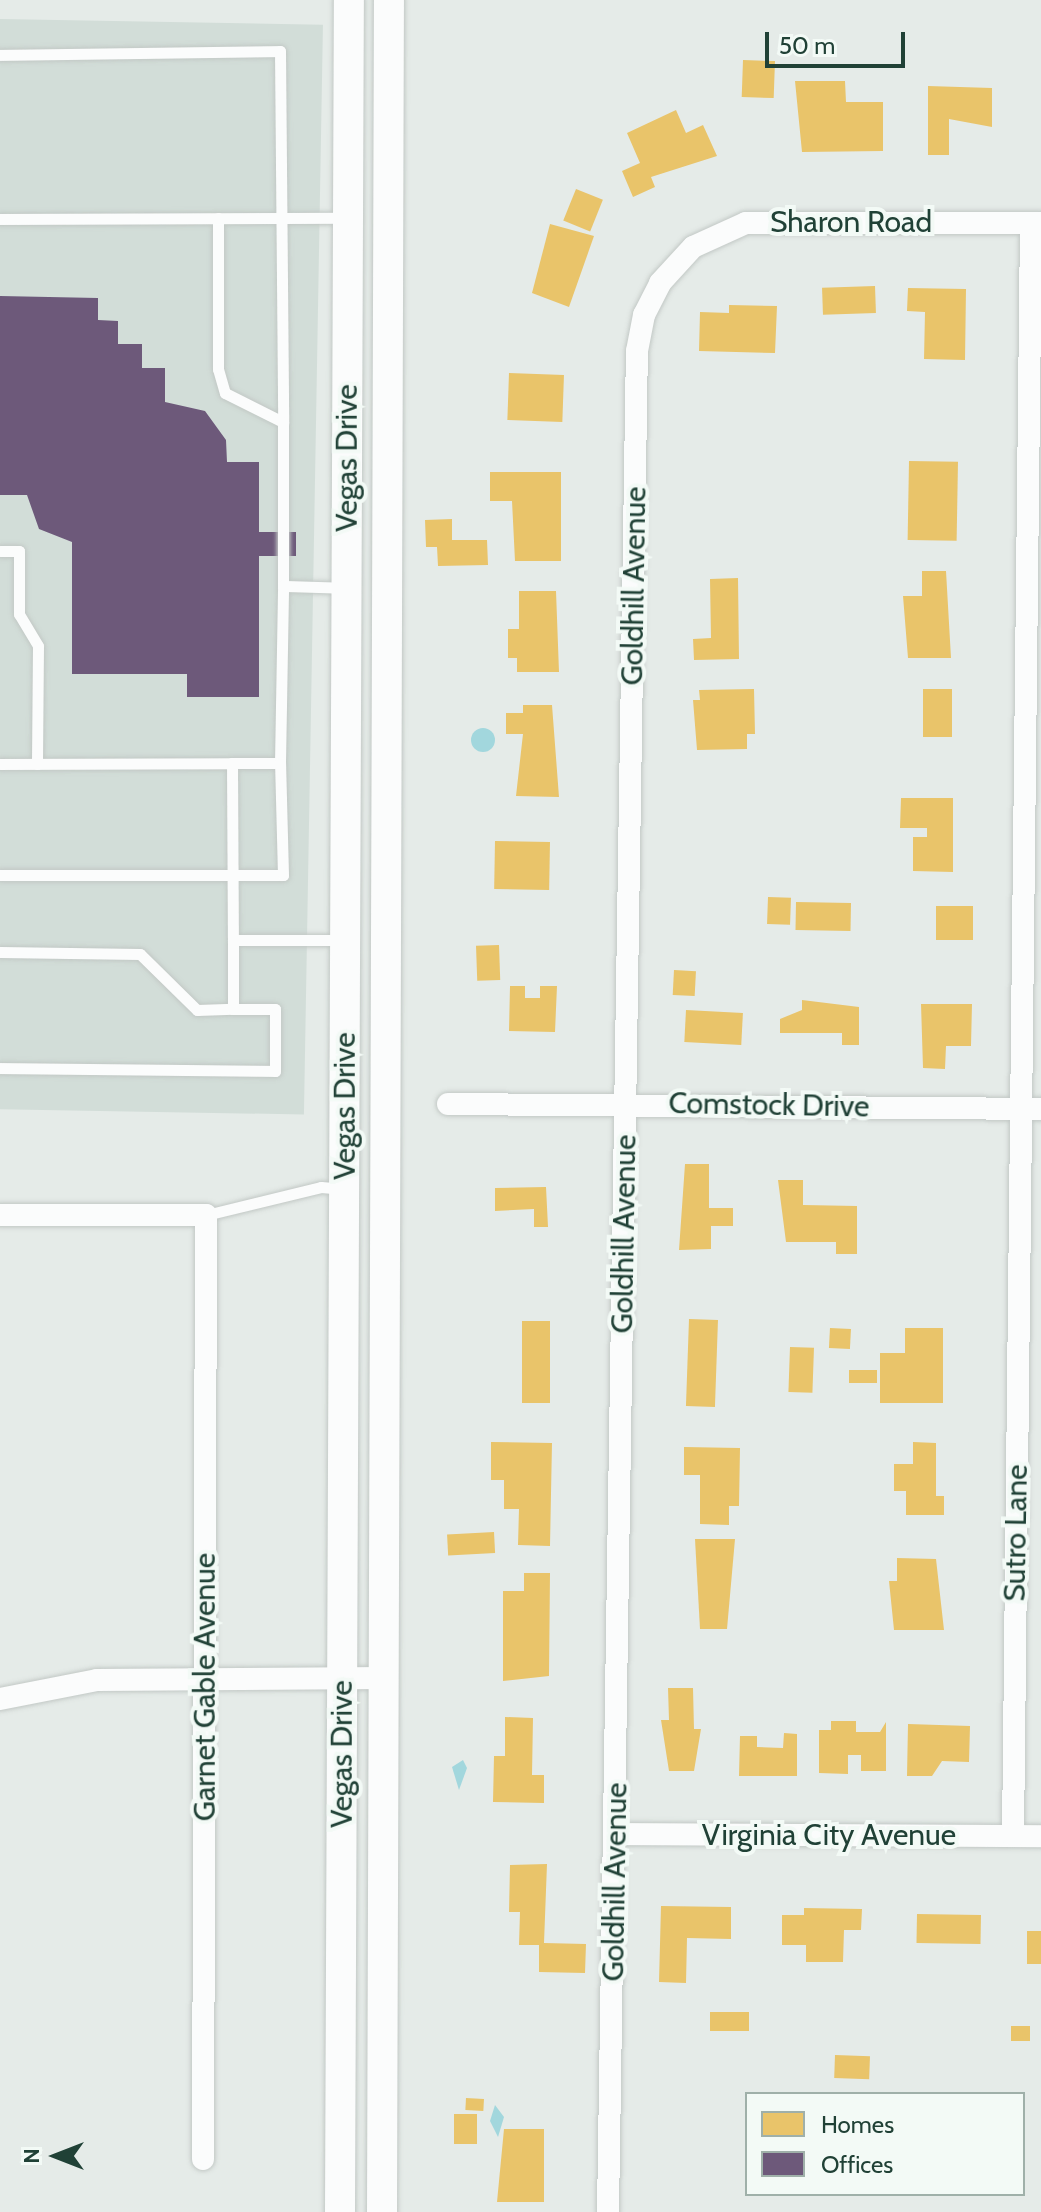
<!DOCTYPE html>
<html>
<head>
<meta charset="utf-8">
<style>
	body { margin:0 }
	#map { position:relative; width:1041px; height:2212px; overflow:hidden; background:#e5ebe8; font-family:Cabin,sans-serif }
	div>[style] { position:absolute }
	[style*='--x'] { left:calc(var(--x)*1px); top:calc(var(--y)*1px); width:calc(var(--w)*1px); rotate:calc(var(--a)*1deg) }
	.built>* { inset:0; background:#d2ddd8; transform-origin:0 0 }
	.water>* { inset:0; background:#a2d7dd }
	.round { border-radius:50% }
	.homes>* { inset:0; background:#e9c46a; transform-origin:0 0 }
	.offices>* { inset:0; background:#6d597a }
	.roads { filter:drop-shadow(0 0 2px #c2c8c5) drop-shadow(0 0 2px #c2c8c5) }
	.lane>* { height:11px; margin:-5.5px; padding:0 5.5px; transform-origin:5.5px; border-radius:5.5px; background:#fbfcfc }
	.street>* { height:22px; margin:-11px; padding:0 11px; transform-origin:11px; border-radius:11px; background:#fbfcfc }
	.secondary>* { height:30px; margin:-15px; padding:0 15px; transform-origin:15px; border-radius:15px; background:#fbfcfc }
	span { translate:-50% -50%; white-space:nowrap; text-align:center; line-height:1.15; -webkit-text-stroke:8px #f3faf6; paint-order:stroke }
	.street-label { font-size:30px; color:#204136 }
	.legend { position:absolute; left:745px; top:2092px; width:280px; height:104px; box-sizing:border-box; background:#f3faf6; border:2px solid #9fb0a9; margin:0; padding:10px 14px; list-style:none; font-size:24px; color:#204136 }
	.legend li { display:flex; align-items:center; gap:16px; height:40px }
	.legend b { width:40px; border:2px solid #9fb0a9 }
	.north { position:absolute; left:16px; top:2116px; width:80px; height:80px; -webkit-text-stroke:6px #f3faf6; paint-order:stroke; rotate:270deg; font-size:22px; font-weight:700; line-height:32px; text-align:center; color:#204136 }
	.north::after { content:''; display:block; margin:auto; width:28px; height:36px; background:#204136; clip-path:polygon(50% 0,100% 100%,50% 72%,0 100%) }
	.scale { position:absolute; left:765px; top:32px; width:140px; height:36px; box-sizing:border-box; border:4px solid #204136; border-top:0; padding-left:10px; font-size:24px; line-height:28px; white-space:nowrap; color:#204136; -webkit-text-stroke:6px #f3faf6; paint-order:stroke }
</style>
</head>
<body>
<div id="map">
	<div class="built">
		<i style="left:0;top:19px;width:323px;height:1090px;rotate:1deg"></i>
	</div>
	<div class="water">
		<i class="round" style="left:471px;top:728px;width:24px;height:24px"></i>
		<i style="clip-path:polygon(463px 1760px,467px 1768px,459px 1790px,452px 1767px)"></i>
		<i style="clip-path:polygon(495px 2105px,504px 2117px,498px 2137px,490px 2121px)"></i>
	</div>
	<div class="homes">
		<i style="left:743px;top:60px;width:32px;height:37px;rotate:2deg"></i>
		<i style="clip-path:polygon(795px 81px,845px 81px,846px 102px,883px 102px,883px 151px,802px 152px)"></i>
		<i style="clip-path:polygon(928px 86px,992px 88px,992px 127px,949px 119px,949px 155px,928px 155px)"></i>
		<i style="clip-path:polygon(676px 110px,686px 133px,703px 125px,717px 156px,651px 177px,655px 187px,633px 197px,622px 171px,640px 163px,627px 133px)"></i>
		<i style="left:576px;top:189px;width:29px;height:34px;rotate:22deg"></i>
		<i style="clip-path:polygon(550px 224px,594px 236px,569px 307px,532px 293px)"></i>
		<i style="left:875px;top:286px;width:27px;height:53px;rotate:88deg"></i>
		<i style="clip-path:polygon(908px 288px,966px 289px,965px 360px,924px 359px,925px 312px,907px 311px)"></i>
		<i style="clip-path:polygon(729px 305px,777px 306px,775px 353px,699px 351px,700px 312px,729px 313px)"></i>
		<i style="left:509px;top:373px;width:55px;height:47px;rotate:2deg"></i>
		<i style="left:909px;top:461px;width:49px;height:79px;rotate:1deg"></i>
		<i style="clip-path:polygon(490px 472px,561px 472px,561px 561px,515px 561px,512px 501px,490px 501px)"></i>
		<i style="clip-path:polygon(452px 519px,452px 540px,487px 540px,488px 565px,438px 566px,437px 547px,426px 547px,425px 520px)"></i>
		<i style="clip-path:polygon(922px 571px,946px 571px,951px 658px,908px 658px,903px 596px,922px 596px)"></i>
		<i style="clip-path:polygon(738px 578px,739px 659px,694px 660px,693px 639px,711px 638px,710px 579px)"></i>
		<i style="clip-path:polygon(519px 591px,556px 591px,559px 672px,517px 672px,517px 658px,508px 658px,508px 629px,519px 629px)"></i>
		<i style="clip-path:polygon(754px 689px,755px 734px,747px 734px,747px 749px,697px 750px,693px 700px,700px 700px,699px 690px)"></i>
		<i style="left:923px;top:689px;width:29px;height:48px"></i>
		<i style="clip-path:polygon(523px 705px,552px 705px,559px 797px,516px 796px,523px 734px,506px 734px,506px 713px,523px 713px)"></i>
		<i style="clip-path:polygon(901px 798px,953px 798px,953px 872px,913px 871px,913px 837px,927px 837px,927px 828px,900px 828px)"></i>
		<i style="left:495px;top:841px;width:55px;height:48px;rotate:1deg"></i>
		<i style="left:768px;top:897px;width:23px;height:27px;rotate:2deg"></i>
		<i style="left:796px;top:902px;width:55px;height:28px;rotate:1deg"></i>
		<i style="left:936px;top:906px;width:37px;height:34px"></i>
		<i style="left:499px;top:945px;width:35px;height:23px;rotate:88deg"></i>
		<i style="left:674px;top:970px;width:22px;height:25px;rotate:3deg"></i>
		<i style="clip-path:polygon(510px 986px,525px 986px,525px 998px,540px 998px,540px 986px,557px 986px,555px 1032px,509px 1031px)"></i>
		<i style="clip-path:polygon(802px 1000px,859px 1007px,859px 1045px,842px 1045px,842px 1033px,780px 1033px,780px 1019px,802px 1010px)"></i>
		<i style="clip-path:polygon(921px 1004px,972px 1004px,971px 1046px,946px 1046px,945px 1069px,923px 1068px)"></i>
		<i style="left:686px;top:1010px;width:57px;height:32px;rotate:3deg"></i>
		<i style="clip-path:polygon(685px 1164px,709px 1164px,709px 1208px,733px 1208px,733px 1226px,711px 1226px,711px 1249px,679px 1250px)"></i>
		<i style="clip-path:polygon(778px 1180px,803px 1180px,803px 1205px,857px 1206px,857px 1254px,836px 1254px,836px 1242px,786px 1242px)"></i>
		<i style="clip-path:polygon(546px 1187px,548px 1227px,534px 1227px,534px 1209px,495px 1211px,495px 1188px)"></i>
		<i style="left:689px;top:1319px;width:29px;height:87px;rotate:2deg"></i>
		<i style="left:522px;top:1321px;width:28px;height:82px"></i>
		<i style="left:830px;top:1328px;width:21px;height:20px;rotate:3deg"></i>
		<i style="clip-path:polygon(905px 1328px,943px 1328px,943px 1403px,880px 1403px,880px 1353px,905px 1353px)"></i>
		<i style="left:790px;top:1347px;width:24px;height:45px;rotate:2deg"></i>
		<i style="left:849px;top:1370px;width:28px;height:13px"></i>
		<i style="clip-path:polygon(491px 1442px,552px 1443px,550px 1546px,518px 1545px,519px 1509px,504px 1509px,504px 1480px,491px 1480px)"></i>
		<i style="clip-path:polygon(913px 1442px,936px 1443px,936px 1496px,944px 1496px,944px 1515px,906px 1515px,906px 1491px,894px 1491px,894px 1464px,913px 1464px)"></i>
		<i style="clip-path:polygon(684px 1447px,740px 1448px,739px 1506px,729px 1506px,729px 1525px,700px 1524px,700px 1475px,684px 1475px)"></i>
		<i style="left:494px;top:1532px;width:21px;height:47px;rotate:87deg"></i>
		<i style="clip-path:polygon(695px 1539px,735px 1539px,727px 1629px,700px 1629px)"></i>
		<i style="clip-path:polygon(897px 1558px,936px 1559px,944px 1630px,894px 1630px,889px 1581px,897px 1581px)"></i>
		<i style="clip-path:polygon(524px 1573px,550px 1573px,549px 1676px,503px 1681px,503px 1591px,524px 1591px)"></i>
		<i style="clip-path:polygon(668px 1688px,693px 1688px,694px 1729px,701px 1729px,694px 1771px,669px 1771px,661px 1720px,669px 1720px)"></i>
		<i style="clip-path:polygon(505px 1717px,533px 1718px,532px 1775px,544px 1775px,544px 1803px,493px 1802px,494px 1756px,505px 1756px)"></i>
		<i style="clip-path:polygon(831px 1721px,856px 1721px,856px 1732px,880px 1732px,886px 1722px,886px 1771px,861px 1771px,861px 1755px,848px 1755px,848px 1774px,819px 1773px,819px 1730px,831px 1730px)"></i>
		<i style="clip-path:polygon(908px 1724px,970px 1726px,969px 1762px,942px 1761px,932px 1776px,907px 1776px)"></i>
		<i style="clip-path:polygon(784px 1733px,797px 1734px,797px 1776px,739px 1776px,740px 1736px,757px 1736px,757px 1747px,783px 1748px)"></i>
		<i style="clip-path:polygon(547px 1864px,544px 1943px,586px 1944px,585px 1973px,539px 1972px,539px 1945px,519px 1945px,520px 1912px,509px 1912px,510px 1865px)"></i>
		<i style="clip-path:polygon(661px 1906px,731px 1907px,731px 1939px,687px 1938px,686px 1983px,659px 1982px)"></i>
		<i style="clip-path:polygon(804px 1908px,862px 1909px,861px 1930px,844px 1930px,843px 1962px,806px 1962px,806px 1945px,782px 1945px,782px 1915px,804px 1915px)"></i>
		<i style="left:917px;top:1914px;width:64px;height:29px;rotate:1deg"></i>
		<i style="left:1027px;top:1931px;width:14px;height:33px"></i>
		<i style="left:749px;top:2012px;width:19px;height:39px;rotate:90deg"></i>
		<i style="left:1011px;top:2026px;width:19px;height:15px"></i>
		<i style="left:835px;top:2055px;width:35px;height:23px;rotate:2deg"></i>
		<i style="left:466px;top:2098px;width:18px;height:12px;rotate:3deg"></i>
		<i style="left:454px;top:2114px;width:23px;height:30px"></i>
		<i style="clip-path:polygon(504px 2129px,544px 2129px,544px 2202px,497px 2202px)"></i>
	</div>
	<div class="offices">
		<i style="clip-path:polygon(0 296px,98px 298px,98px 320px,118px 321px,118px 344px,142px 344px,142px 368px,165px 368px,165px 402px,205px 411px,226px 440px,227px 462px,259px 462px,259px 532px,296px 532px,296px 556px,259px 556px,259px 697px,187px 697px,187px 674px,72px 674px,72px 542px,39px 529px,27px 495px,0 495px)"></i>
	</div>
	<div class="roads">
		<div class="lane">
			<i style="--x:0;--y:55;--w:280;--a:-0.8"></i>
			<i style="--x:280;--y:51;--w:371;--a:89.5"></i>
			<i style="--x:218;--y:218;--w:151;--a:90"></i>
			<i style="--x:218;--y:369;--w:25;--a:74"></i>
			<i style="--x:225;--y:393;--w:65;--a:26.6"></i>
			<i style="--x:283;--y:422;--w:164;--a:90"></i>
			<i style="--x:283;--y:586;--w:62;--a:1.8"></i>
			<i style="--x:0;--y:219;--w:347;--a:-0.2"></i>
			<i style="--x:0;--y:551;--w:19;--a:0"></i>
			<i style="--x:19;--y:551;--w:63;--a:90"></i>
			<i style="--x:19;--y:614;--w:37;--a:59"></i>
			<i style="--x:38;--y:646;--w:118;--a:90.5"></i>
			<i style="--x:232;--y:763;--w:48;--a:0"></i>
			<i style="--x:280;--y:763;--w:177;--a:-89"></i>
			<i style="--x:0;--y:764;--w:232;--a:-0.2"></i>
			<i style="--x:232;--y:763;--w:177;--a:89.7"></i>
			<i style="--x:233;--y:940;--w:110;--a:0"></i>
			<i style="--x:0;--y:875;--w:283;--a:0"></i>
			<i style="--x:283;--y:875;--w:112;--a:-91.5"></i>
			<i style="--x:0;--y:952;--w:140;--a:0.8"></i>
			<i style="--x:140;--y:954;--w:80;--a:44.5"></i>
			<i style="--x:197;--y:1010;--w:36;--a:-2"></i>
			<i style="--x:0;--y:1068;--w:275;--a:0.6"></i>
			<i style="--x:275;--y:1071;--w:62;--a:-90"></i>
			<i style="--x:275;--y:1009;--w:42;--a:180"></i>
			<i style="--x:233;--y:1009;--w:69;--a:-90"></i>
			<i style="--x:206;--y:1215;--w:118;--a:-13.7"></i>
			<i style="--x:321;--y:1187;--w:21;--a:5"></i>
		</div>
		<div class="street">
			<i style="--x:448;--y:1104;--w:593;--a:0.48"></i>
			<i style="--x:0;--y:1215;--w:206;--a:0"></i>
			<i style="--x:206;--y:1215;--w:944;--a:90.18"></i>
			<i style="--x:0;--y:1699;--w:99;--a:-11.1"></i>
			<i style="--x:97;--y:1680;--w:287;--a:-0.4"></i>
			<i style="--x:617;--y:1834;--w:424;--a:0.3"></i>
			<i style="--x:1013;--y:1836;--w:1613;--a:-89.36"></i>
			<i style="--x:608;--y:2212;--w:1861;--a:-89.11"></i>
			<i style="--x:637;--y:351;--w:37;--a:-79"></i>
			<i style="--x:644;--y:315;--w:36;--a:-63"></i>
			<i style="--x:660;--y:283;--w:49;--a:-47.5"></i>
			<i style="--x:693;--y:247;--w:58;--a:-24.4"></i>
			<i style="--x:746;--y:223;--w:295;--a:0"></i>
		</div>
		<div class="secondary">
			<i style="--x:340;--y:2212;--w:2212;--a:-89.77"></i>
			<i style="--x:382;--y:2212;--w:2212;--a:-89.82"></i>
		</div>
	</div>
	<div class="street-label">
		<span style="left:851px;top:222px">Sharon Road</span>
		<span style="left:347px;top:458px;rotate:-90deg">Vegas Drive</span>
		<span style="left:634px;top:586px;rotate:-89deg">Goldhill Avenue</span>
		<span style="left:769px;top:1105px;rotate:1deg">Comstock Drive</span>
		<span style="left:345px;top:1106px;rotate:-90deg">Vegas Drive</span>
		<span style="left:624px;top:1234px;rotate:-89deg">Goldhill Avenue</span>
		<span style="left:1016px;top:1533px;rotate:-89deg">Sutro Lane</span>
		<span style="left:205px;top:1687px;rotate:-90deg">Garnet Gable Avenue</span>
		<span style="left:342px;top:1754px;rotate:-90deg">Vegas Drive</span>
		<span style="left:829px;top:1835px">Virginia City Avenue</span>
		<span style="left:615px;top:1882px;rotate:-89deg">Goldhill Avenue</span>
	</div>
	<ul class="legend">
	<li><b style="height:22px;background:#e9c46a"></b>Homes</li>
	<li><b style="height:22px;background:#6d597a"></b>Offices</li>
	</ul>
	<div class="north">N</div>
	<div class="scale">50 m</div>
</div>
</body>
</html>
